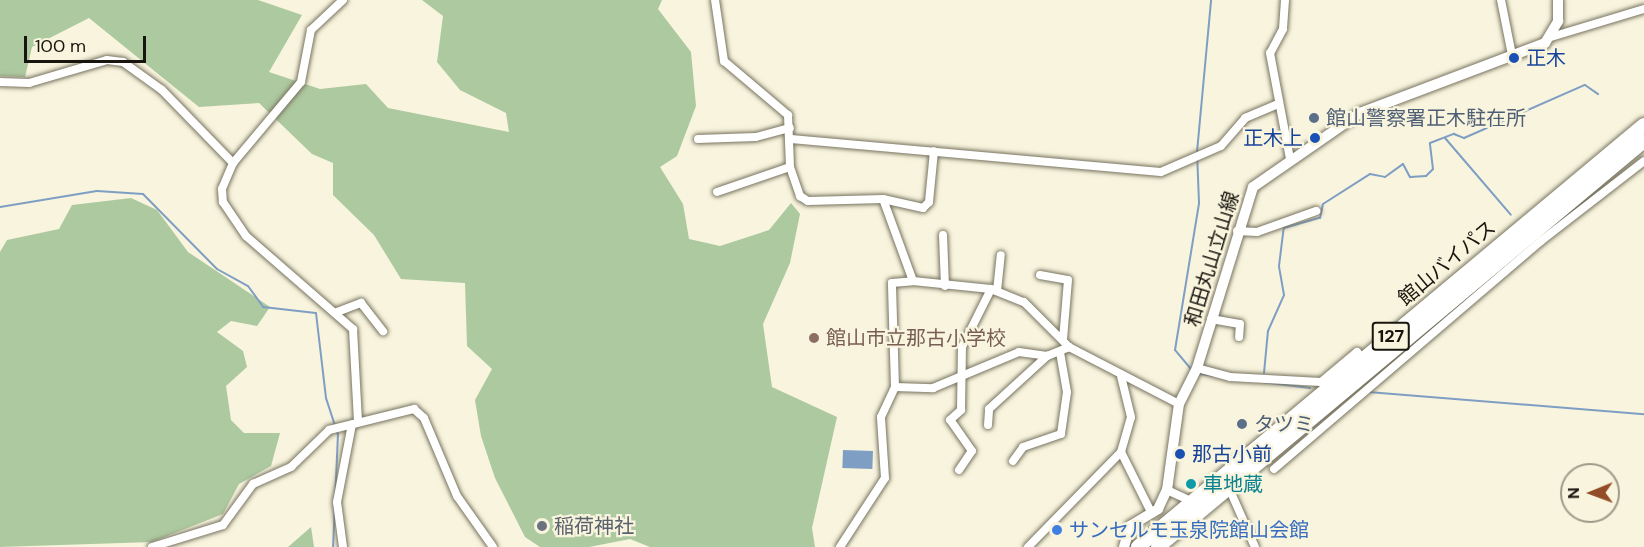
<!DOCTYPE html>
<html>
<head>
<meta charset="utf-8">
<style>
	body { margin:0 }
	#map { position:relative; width:1644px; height:547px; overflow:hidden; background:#f8f4dd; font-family:"DM Sans","Noto Sans JP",sans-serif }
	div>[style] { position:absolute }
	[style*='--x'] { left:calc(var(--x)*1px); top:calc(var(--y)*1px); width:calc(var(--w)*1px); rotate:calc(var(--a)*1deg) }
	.forest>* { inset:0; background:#adc9a0 }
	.water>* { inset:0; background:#7f9ec3; transform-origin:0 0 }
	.stream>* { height:2px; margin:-1px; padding:0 1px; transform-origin:1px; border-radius:1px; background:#7f9ec3 }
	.roads { filter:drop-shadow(0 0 2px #777360) drop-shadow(0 0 2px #777360) }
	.street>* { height:8px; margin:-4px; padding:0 4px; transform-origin:4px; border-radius:4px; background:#fff }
	.secondary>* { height:10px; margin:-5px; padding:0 5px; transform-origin:5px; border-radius:5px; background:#fff }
	.highway>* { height:14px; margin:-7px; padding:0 7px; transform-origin:7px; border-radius:7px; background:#fff }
	.dots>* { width:16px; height:16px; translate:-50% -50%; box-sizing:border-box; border:3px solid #f8f4dd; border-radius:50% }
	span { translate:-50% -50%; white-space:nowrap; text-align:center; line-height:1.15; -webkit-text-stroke:4.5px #f8f4dd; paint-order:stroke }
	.shield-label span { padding:2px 4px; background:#f8f4dd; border:2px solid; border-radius:4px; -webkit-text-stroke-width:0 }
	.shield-label { font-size:18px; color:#17150e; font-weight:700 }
	.transit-label { font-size:20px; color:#164399 }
	.left { translate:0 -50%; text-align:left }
	.right { translate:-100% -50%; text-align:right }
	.service-label { font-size:20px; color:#4e5e75 }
	.street-label { font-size:20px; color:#17150e }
	.education-label { font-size:20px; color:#785e54 }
	.culture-label { font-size:20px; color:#0d838f }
	.worship-label { font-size:20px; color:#5b616d }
	.shop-label { font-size:20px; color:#366cbe }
	.north { position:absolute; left:1560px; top:463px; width:60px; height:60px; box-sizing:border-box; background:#f8f4dd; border:2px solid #9e9b8a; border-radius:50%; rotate:269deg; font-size:16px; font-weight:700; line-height:24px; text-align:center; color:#17150e }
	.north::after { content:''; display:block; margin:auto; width:21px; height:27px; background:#934c28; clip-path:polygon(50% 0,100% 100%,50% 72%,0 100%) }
	.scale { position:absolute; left:24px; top:36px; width:122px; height:27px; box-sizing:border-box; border:3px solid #17150e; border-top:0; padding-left:8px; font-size:18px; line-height:21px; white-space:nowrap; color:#17150e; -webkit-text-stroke:4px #f8f4dd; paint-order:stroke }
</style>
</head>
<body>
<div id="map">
	<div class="forest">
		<i style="clip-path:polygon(0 0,258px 0,302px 15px,269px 72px,320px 89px,366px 84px,388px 108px,509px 132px,506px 113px,460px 90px,437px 62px,443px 16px,422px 0,662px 0,658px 9px,691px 52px,696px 106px,677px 156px,660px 167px,683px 204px,689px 239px,720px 246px,769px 230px,791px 203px,800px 214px,790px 263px,763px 324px,772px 387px,837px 417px,812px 528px,815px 547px,650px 547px,630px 539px,589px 547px,540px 547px,525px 537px,495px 478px,481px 436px,475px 400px,492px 369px,467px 346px,465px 283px,401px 279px,374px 235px,333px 195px,333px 163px,312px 154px,259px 103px,199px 107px,89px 18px,32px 47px,25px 77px,0 76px)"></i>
		<i style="clip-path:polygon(131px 198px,157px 210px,188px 252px,270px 307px,257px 326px,231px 321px,217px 332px,243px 351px,247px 367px,226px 386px,231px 420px,244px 433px,280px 433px,271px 466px,239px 484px,223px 514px,152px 542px,0 547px,0 252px,7px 240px,59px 229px,72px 205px)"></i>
		<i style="clip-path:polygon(311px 527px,314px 547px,288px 547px)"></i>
	</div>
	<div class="water">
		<i style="left:843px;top:450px;width:30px;height:18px;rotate:2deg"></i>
	</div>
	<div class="stream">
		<i style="--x:1445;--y:138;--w:101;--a:49.4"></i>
		<i style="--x:0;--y:207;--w:98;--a:-9.4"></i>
		<i style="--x:97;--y:191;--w:46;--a:3.7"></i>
		<i style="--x:143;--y:194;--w:105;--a:45.4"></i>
		<i style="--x:217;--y:269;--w:35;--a:29"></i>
		<i style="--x:248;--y:286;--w:26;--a:54"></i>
		<i style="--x:263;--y:307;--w:53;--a:6.5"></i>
		<i style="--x:316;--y:313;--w:86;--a:83.3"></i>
		<i style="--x:326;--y:398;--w:38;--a:72"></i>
		<i style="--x:338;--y:434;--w:113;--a:92.5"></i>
		<i style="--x:1191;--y:369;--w:25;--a:-130"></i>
		<i style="--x:1175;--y:350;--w:149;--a:-80.7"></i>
		<i style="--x:1199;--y:203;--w:51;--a:-92.2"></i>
		<i style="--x:1197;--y:152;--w:153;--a:-84.7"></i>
		<i style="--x:1264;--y:373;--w:42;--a:-84.6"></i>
		<i style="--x:1268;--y:331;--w:39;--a:-66"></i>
		<i style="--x:1284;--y:295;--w:29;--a:-100"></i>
		<i style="--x:1279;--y:266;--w:38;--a:-83"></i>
		<i style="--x:1284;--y:228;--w:37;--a:-16"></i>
		<i style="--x:1320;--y:218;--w:14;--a:-78"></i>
		<i style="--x:1323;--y:204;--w:56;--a:-32.6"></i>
		<i style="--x:1370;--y:174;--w:15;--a:11"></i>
		<i style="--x:1385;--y:177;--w:22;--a:-36"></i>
		<i style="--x:1403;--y:164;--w:15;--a:62"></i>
		<i style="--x:1410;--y:177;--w:16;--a:-4"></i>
		<i style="--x:1426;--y:176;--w:10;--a:-45"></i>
		<i style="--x:1433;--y:169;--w:26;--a:-97"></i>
		<i style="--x:1430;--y:143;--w:26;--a:-21"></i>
		<i style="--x:1454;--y:134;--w:11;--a:22"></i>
		<i style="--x:1464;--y:138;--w:132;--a:-23.7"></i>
		<i style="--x:1585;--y:85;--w:16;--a:35"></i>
		<i style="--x:1200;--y:374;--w:111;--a:7.3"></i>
		<i style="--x:1368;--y:392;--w:277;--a:4.6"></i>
	</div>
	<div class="roads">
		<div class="street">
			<i style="--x:343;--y:0;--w:44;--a:136.8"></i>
			<i style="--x:311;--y:30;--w:53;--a:100.9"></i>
			<i style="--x:301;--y:82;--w:106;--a:130"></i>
			<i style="--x:233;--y:163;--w:28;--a:113"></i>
			<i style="--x:222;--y:189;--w:13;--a:86"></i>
			<i style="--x:223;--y:202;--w:41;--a:55.9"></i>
			<i style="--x:246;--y:236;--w:142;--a:41"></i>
			<i style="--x:353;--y:329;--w:92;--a:86.9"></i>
			<i style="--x:715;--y:0;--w:62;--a:81.6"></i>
			<i style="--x:724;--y:61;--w:84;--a:40.2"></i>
			<i style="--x:788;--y:115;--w:52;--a:87.8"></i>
			<i style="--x:790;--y:167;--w:31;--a:71"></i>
			<i style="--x:800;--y:196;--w:9;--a:32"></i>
			<i style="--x:808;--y:201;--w:75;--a:-1.5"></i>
			<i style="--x:883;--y:199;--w:87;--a:69.9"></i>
			<i style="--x:913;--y:281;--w:78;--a:5.9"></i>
			<i style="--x:991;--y:289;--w:35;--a:22"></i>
			<i style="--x:1024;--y:302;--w:64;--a:45"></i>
			<i style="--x:1069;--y:347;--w:124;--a:27.4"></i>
			<i style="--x:1285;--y:0;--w:29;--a:94"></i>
			<i style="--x:1283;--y:29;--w:27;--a:118"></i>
			<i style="--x:1270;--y:53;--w:108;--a:79.3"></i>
			<i style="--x:1501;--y:0;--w:56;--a:78.7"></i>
			<i style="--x:1551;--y:37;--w:97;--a:-16.8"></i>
			<i style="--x:0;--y:82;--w:29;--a:2"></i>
			<i style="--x:29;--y:83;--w:81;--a:-16.4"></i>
			<i style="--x:107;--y:60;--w:16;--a:7"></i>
			<i style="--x:123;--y:62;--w:48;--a:35.7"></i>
			<i style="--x:162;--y:90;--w:102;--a:45.8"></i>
			<i style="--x:698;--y:139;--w:58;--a:-2"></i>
			<i style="--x:756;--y:137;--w:35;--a:-15"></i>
			<i style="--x:791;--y:139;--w:371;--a:5.1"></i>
			<i style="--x:1161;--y:172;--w:65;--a:-23.4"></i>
			<i style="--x:1221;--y:146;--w:37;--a:-49"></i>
			<i style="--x:1245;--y:118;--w:34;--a:-23"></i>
			<i style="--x:717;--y:192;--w:77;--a:-18.9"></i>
			<i style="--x:883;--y:199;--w:41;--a:12.7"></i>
			<i style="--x:923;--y:208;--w:8;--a:-45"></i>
			<i style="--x:929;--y:202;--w:51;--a:-84.4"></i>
			<i style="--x:1237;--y:231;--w:20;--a:3"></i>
			<i style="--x:1257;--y:232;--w:63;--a:-19.6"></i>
			<i style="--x:943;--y:235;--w:51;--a:87.8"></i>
			<i style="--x:1040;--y:275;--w:28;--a:10"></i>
			<i style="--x:1068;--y:280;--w:60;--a:94.8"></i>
			<i style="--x:997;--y:291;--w:36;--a:-84"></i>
			<i style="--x:337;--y:312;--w:26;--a:-21"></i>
			<i style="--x:361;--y:303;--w:36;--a:52"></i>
			<i style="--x:1211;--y:319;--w:29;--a:10"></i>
			<i style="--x:1240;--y:324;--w:13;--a:94"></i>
			<i style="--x:1197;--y:368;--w:34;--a:15"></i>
			<i style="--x:1230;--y:377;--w:91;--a:3.1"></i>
			<i style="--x:1321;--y:382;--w:47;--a:-39.8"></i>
			<i style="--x:1357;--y:352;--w:9;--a:49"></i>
			<i style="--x:895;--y:387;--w:38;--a:2"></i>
			<i style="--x:933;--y:388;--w:93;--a:-22.7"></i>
			<i style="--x:1019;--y:352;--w:28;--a:8"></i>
			<i style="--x:1047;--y:356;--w:24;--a:-22"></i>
			<i style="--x:988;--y:425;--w:16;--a:-86"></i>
			<i style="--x:989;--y:409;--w:79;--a:-42.4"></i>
			<i style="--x:1121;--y:452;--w:69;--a:63.4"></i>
			<i style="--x:1013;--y:461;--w:17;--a:-54"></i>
			<i style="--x:1023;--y:447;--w:40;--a:-18.9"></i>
			<i style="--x:1061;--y:434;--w:42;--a:-81.9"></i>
			<i style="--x:1067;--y:392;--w:40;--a:-100"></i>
			<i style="--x:1274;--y:469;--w:351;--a:-40.5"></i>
			<i style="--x:1541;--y:241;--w:130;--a:-37.8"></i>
			<i style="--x:959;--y:470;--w:23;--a:-56"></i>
			<i style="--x:972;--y:451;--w:38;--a:-125"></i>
			<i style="--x:950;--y:420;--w:15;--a:-42"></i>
			<i style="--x:961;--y:410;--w:63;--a:-89.1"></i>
			<i style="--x:962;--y:347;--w:65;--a:-63.4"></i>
			<i style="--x:1229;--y:488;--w:64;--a:66.2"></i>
			<i style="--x:1167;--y:490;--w:26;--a:25"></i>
			<i style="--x:152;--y:547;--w:74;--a:-17.2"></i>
			<i style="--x:223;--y:525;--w:51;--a:-53.8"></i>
			<i style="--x:253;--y:484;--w:42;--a:-24.1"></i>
			<i style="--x:291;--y:467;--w:53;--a:-44.2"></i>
			<i style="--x:329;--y:430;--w:88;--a:-13.9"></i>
			<i style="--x:414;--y:409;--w:13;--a:42"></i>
			<i style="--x:424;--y:418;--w:85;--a:67.1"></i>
			<i style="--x:457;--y:496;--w:62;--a:54.8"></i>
			<i style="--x:343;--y:547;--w:45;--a:-97.6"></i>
			<i style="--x:337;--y:502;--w:79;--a:-79.1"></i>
			<i style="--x:840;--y:547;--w:82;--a:-56.9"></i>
			<i style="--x:885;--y:478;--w:61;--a:-93.8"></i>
			<i style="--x:881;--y:417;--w:33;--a:-65"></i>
			<i style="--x:895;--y:387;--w:104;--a:-91.7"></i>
			<i style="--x:892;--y:283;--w:21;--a:-5"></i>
			<i style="--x:1028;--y:547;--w:133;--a:-45.6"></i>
			<i style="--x:1121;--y:452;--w:36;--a:-74"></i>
			<i style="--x:1131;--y:417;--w:42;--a:-103.7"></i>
		</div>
		<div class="secondary">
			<i style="--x:1124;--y:547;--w:22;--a:-74"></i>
			<i style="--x:1130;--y:526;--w:33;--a:-31"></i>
			<i style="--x:1158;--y:509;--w:21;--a:-65"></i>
			<i style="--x:1167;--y:490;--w:87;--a:-82.1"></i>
			<i style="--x:1179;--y:404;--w:40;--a:-63.4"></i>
			<i style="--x:1197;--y:368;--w:189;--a:-72.8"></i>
			<i style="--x:1253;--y:187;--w:130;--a:-34.7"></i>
			<i style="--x:1360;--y:113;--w:198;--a:-20.7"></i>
			<i style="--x:1545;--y:43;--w:26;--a:-59"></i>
			<i style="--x:1558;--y:21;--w:21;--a:-90"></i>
		</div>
		<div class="highway">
			<i style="--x:1138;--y:547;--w:659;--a:-39.83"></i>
			<i style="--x:1158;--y:547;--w:633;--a:-39.88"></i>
		</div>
	</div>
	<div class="dots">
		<i style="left:1514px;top:58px;background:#1a4fb4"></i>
		<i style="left:1314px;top:118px;background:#5c6f8a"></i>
		<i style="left:1315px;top:138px;background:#1a4fb4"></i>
		<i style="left:814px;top:338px;background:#8d6e63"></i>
		<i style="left:1242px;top:424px;background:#5c6f8a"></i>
		<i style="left:1180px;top:454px;background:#1a4fb4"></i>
		<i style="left:1191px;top:484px;background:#0f9aa8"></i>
		<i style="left:542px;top:526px;background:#6b7280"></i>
		<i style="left:1057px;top:530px;background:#3f7fe0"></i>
	</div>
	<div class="shield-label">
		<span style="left:1391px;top:336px">127</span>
	</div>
	<div class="transit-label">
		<span class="left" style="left:1526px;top:58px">正木</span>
		<span class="right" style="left:1303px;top:138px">正木上</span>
		<span class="left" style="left:1192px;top:454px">那古小前</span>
	</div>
	<div class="service-label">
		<span class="left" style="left:1326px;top:118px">館山警察署正木駐在所</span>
		<span class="left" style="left:1254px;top:424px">タツミ</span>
	</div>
	<div class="street-label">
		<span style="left:1212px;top:259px;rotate:-73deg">和田丸山立山線</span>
		<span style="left:1447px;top:263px;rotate:-40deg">館山バイパス</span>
	</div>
	<div class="education-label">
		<span class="left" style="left:826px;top:338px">館山市立那古小学校</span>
	</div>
	<div class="culture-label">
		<span class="left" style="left:1203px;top:484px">車地蔵</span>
	</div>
	<div class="worship-label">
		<span class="left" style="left:554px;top:526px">稲荷神社</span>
	</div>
	<div class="shop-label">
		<span class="left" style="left:1069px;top:530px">サンセルモ玉泉院館山会館</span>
	</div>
	<div class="north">N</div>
	<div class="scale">100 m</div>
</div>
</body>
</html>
